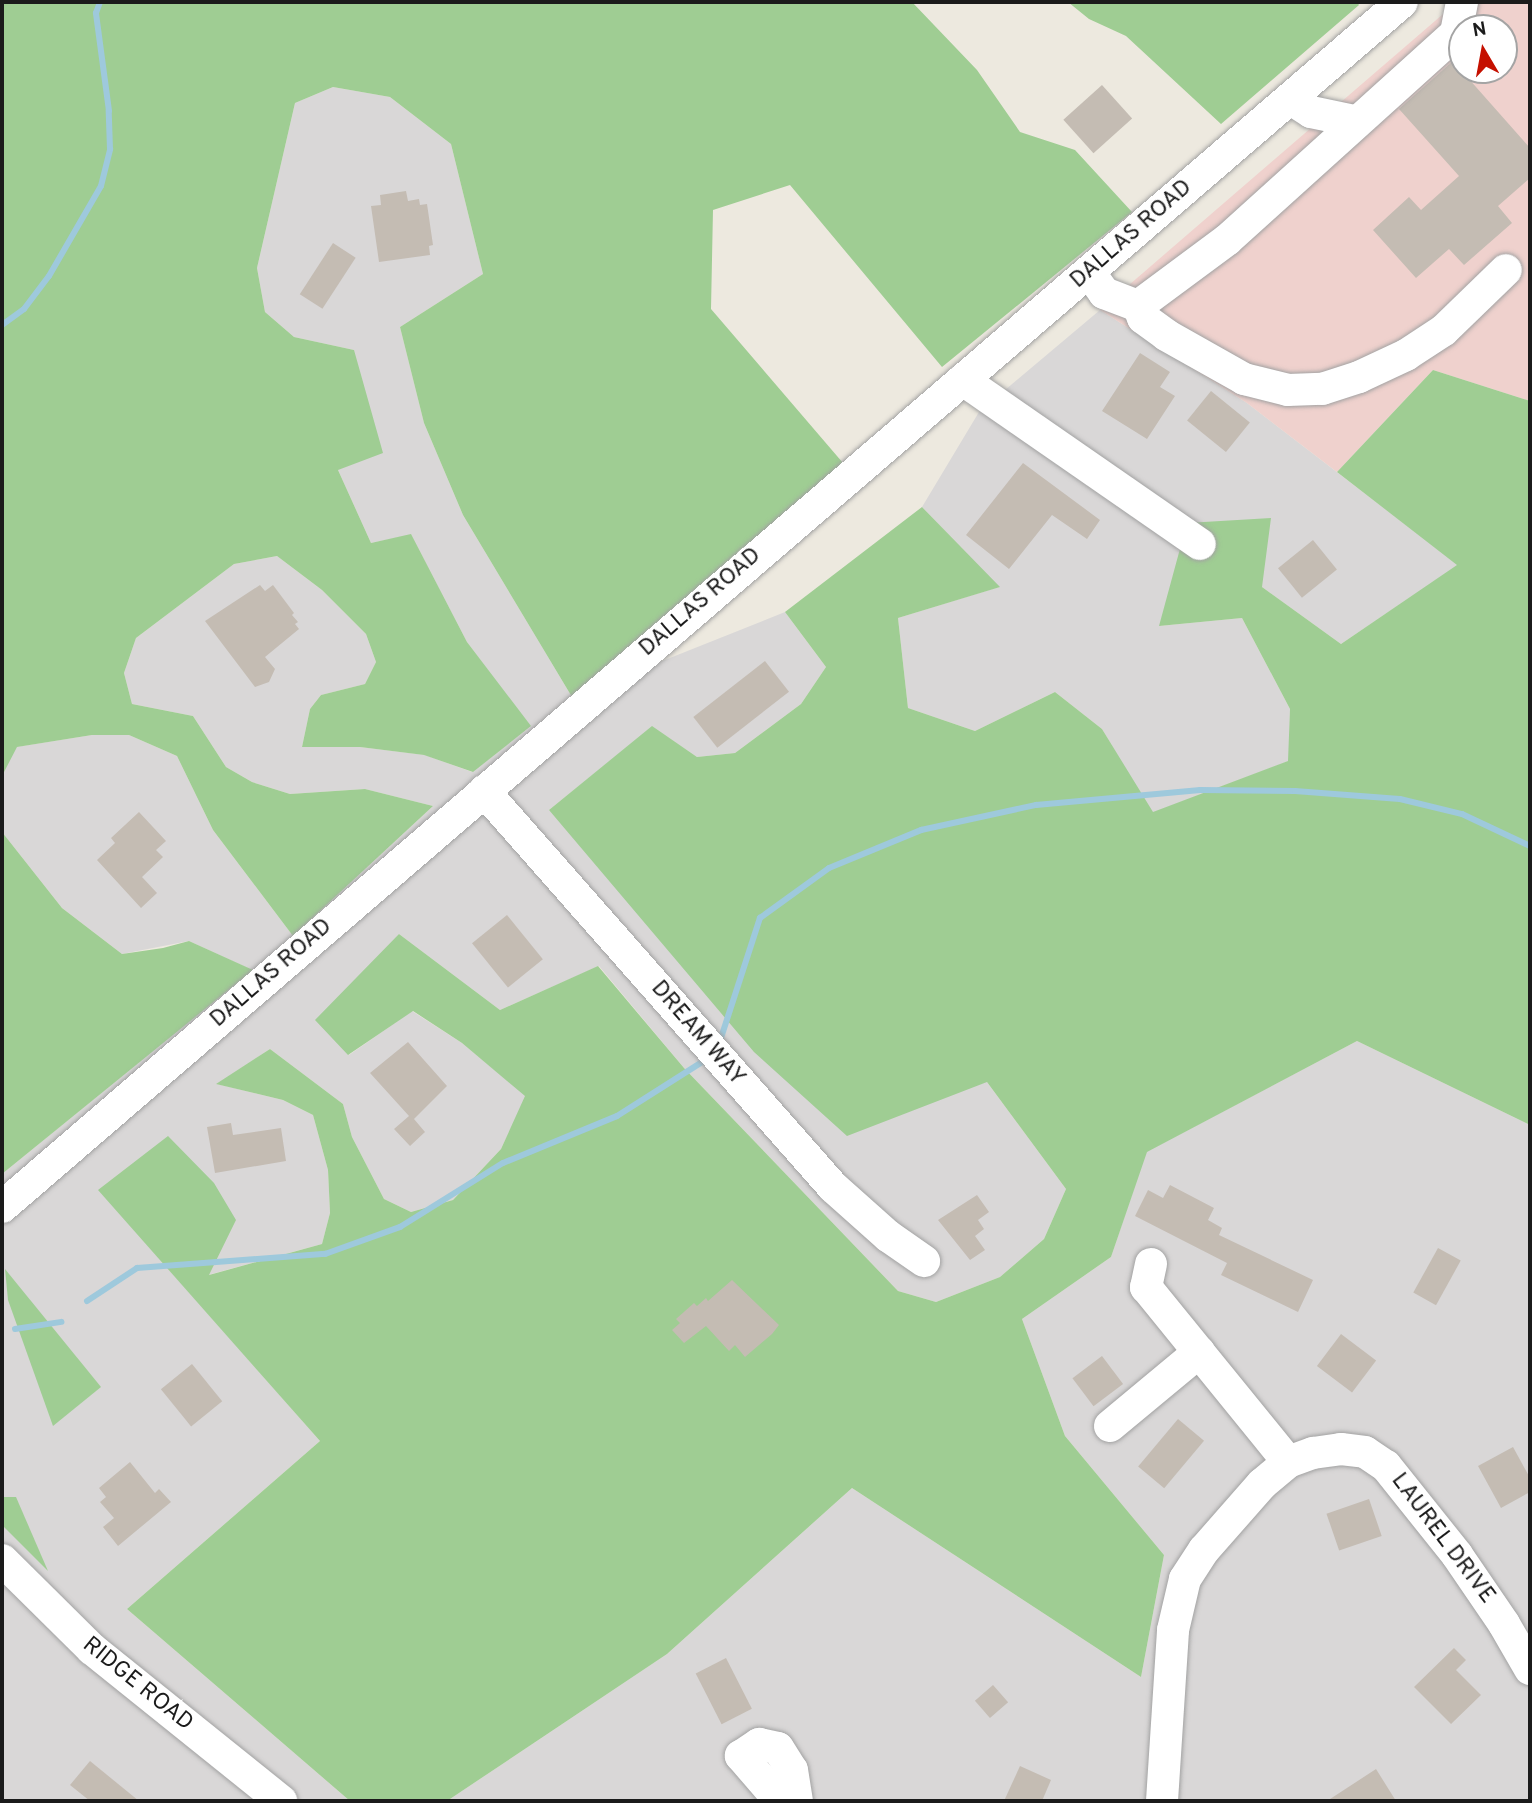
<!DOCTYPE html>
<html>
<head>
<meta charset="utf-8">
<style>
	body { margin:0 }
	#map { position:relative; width:1532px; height:1803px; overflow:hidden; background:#ede9df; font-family:Overpass,sans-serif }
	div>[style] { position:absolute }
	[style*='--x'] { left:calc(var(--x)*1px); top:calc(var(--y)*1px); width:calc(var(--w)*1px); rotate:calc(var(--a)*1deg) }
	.residential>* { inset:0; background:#d9d7d7 }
	.commercial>* { inset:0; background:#efd1cd }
	.forest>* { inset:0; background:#9fcd93 }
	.stream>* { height:6px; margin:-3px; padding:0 3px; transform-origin:3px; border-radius:3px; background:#9ec9dc }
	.building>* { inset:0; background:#c4bcb3; transform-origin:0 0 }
	.roads { filter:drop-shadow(0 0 2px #a2a2a2) drop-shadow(0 0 2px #a2a2a2) }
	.minor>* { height:32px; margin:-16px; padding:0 16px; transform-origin:16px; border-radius:16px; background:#fff }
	span { translate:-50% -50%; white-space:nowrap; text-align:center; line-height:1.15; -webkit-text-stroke:5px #fff; paint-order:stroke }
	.street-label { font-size:23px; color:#1b1b1b }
	.frame { position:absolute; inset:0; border:4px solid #1b1b1b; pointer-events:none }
	.north { position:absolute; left:1448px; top:14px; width:70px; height:70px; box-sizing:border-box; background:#fff; border:2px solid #a4a4a4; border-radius:50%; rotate:350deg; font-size:19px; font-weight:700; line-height:28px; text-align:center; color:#1b1b1b }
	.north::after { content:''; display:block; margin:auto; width:24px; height:32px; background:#c51000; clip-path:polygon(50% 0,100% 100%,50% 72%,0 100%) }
</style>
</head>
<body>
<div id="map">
	<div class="residential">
		<i style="clip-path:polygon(333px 87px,390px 97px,451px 144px,483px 274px,400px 327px,424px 423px,463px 515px,572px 697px,785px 612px,826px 667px,801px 704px,735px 753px,697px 757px,652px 727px,549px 810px,987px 1082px,1066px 1189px,1044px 1239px,1000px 1277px,936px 1302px,898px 1291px,684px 1068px,599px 966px,500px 1010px,399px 934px,349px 1055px,412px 1011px,462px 1043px,526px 1096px,501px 1149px,453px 1200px,411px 1212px,384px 1199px,352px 1137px,343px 1104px,270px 1049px,217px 1084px,283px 1100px,313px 1115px,328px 1170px,330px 1213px,322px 1244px,208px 1275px,99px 1190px,320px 1441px,127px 1609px,350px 1801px,2px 1801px,2px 1174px,252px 970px,189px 941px,122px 954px,62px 908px,2px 832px,2px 776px,16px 747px,92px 735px,129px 735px,177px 756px,213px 830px,293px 936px,433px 806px,365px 789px,290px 794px,252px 782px,226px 767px,193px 716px,132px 704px,124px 673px,136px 638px,234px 564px,277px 556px,322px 590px,366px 634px,376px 662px,365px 684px,321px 695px,310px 709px,302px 747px,360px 747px,425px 755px,472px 772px,530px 727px,467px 642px,411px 535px,371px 543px,338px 470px,354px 350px,294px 337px,265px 312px,257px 268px,295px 103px)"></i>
		<i style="clip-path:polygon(1100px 310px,1247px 403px,1458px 565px,1341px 644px,1262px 587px,1159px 626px,1242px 618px,1290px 709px,1289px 761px,1152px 813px,1102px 729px,1055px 692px,975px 731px,908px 708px,898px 618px,999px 587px,922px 507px,979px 412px)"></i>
		<i style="clip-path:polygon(1357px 1041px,1530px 1125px,1530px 1801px,447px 1801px,667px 1654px,852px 1488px,1141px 1677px,1164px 1555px,1065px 1436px,1022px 1319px,1111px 1257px,1146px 1152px)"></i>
	</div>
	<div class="commercial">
		<i style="clip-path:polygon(evenodd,1457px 2px,1530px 2px,1530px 401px,1433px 370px,1337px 472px,1247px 403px,1100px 310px,1457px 2px,1462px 28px,1504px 28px,1504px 70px,1462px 70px,1462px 28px)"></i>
	</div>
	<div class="forest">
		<i style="clip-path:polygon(2px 2px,912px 2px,977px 70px,1020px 132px,1075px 150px,1132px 212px,942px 367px,790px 185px,713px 210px,711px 309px,843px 463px,572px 697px,463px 515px,424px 423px,400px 327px,483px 274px,451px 144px,390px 97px,333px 87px,295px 103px,257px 268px,265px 312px,294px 337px,354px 350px,383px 453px,338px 470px,371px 543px,411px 534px,467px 642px,531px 726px,473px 772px,424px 755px,360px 747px,302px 747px,310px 709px,321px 695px,365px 684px,376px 662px,366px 634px,322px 590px,277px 556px,234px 564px,136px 638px,124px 673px,132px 704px,193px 716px,226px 767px,252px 782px,290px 794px,365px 789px,433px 806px,293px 936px,213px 830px,177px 756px,129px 735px,92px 735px,17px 747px,2px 776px)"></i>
		<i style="clip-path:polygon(1068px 2px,1357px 2px,1359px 5px,1221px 124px,1126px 36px,1089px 19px)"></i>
		<i style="clip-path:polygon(1433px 370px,1530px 401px,1530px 1125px,1357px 1041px,1147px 1152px,1111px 1257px,1022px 1319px,1065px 1436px,1164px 1555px,1141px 1677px,852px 1488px,667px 1654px,447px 1801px,350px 1801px,127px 1609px,320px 1441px,98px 1190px,168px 1136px,214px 1183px,236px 1220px,209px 1275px,322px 1244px,330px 1213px,328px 1170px,313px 1115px,283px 1100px,216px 1084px,270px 1049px,343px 1104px,352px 1137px,384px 1199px,411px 1212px,453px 1200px,501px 1149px,525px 1096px,462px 1043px,413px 1011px,348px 1055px,315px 1020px,399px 934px,500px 1010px,598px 966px,684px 1068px,898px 1291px,936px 1302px,1000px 1277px,1044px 1239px,1066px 1189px,987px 1082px,847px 1136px,754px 1052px,549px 810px,652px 726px,697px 757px,735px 753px,801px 704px,826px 667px,785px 612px,922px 507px,1000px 587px,898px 618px,908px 708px,975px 731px,1055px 692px,1102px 729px,1153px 812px,1288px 761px,1290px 709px,1242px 618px,1159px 626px,1187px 523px,1271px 518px,1262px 587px,1341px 644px,1457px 565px,1337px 472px)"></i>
		<i style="clip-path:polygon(2px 832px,62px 908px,122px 954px,163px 948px,189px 941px,253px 970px,2px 1174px)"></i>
		<i style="clip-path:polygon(5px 1269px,101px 1387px,53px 1426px,8px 1300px)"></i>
		<i style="clip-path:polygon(2px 1497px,16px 1497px,48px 1571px,2px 1525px)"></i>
	</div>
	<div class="stream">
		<i style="--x:2;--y:325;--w:27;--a:-36"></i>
		<i style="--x:24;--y:309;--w:41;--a:-52.9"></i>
		<i style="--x:49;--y:276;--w:104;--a:-60"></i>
		<i style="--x:101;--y:186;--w:38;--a:-76"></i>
		<i style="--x:110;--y:149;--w:38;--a:-92"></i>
		<i style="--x:109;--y:111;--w:99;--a:-97.6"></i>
		<i style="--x:96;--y:13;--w:12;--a:-70"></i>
		<i style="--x:719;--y:1044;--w:133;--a:-72"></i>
		<i style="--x:760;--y:918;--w:85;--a:-35.9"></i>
		<i style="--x:829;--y:868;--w:100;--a:-22.4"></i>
		<i style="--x:921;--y:830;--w:118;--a:-12.3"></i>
		<i style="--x:1036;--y:805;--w:165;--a:-5.2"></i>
		<i style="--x:1200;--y:790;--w:95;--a:0.6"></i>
		<i style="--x:1295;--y:791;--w:105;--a:4.4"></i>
		<i style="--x:1400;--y:799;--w:64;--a:13.6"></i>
		<i style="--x:1462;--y:814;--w:75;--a:25.2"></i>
		<i style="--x:87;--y:1301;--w:60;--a:-33.4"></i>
		<i style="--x:137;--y:1268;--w:189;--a:-4.3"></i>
		<i style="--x:325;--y:1254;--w:80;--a:-19.8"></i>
		<i style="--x:400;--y:1227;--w:121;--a:-31.9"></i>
		<i style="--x:503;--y:1163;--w:123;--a:-22.4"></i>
		<i style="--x:617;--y:1116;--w:101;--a:-32.4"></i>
		<i style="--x:15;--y:1329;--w:47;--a:-8.7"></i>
	</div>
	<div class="building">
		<i style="clip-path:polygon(1453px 61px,1530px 148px,1530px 178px,1498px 206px,1512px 223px,1464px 265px,1449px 249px,1416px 278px,1373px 230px,1409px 197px,1421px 210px,1459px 176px,1399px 109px)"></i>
		<i style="left:1102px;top:85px;width:45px;height:52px;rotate:48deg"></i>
		<i style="clip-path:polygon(406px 191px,408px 201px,419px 199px,420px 205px,427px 204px,433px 245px,429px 246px,430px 255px,379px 262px,371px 206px,381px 205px,380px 195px)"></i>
		<i style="left:333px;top:243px;width:27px;height:61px;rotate:33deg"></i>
		<i style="clip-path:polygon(1140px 353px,1170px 372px,1160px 387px,1175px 396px,1147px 439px,1102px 411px)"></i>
		<i style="left:1211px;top:391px;width:50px;height:38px;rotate:39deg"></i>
		<i style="clip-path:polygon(1023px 463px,1100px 520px,1087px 539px,1052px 515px,1009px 569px,966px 535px)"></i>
		<i style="left:1313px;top:540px;width:38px;height:45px;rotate:51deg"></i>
		<i style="clip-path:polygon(260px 585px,265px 591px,273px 585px,294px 613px,292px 615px,298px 622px,295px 624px,299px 629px,265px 657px,275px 669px,269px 682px,255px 687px,205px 621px)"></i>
		<i style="left:765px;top:661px;width:39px;height:91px;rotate:52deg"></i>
		<i style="clip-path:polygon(139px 812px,166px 841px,156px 850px,163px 857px,142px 877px,157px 893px,141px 908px,97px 860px,115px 843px,111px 838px)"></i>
		<i style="left:507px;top:915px;width:57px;height:45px;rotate:51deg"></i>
		<i style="clip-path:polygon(408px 1042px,447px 1086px,414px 1119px,425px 1132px,410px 1146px,394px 1129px,409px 1116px,370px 1073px)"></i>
		<i style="clip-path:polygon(231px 1123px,233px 1135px,281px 1128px,286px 1161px,215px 1173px,207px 1127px)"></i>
		<i style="clip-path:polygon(1170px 1185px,1214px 1208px,1208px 1220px,1222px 1228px,1219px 1235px,1313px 1280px,1298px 1312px,1221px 1275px,1227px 1263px,1135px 1216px,1148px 1190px,1163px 1198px)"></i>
		<i style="clip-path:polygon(977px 1195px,989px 1212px,978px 1220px,984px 1229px,975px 1236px,985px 1250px,970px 1260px,938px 1220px)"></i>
		<i style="left:1438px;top:1248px;width:26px;height:51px;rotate:29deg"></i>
		<i style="clip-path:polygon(732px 1280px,779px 1325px,772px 1334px,745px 1357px,735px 1345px,729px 1351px,706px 1326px,684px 1343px,672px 1330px,680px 1323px,676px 1319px,694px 1303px,697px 1306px,706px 1298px,708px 1301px)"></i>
		<i style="left:1341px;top:1334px;width:44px;height:40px;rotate:37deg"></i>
		<i style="left:1102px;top:1356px;width:35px;height:37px;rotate:53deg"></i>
		<i style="left:192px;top:1364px;width:48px;height:40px;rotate:51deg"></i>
		<i style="left:1178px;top:1419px;width:34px;height:62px;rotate:40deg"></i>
		<i style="clip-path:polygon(1513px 1447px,1530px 1478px,1530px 1492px,1501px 1508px,1478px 1466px)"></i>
		<i style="clip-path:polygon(130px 1462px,155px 1493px,159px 1489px,171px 1502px,118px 1546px,103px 1527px,114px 1518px,100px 1502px,106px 1497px,99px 1488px)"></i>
		<i style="left:1369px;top:1499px;width:39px;height:45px;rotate:71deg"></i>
		<i style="clip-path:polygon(1454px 1648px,1466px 1660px,1456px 1670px,1481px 1695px,1451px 1724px,1414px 1687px)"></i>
		<i style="left:726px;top:1658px;width:57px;height:34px;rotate:63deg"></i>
		<i style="left:993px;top:1685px;width:23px;height:24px;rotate:49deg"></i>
		<i style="clip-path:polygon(90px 1761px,139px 1801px,90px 1801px,70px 1785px)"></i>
		<i style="clip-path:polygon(1020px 1766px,1051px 1780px,1042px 1801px,1004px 1801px)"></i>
		<i style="clip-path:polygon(1376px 1769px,1396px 1801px,1327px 1801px)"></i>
	</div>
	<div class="roads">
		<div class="minor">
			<i style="--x:1291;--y:99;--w:24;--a:33"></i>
			<i style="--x:1311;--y:112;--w:45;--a:11.6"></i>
			<i style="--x:1089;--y:272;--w:26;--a:54"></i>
			<i style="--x:1104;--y:293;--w:36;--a:21"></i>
			<i style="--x:1138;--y:306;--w:111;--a:-36.6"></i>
			<i style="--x:1227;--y:240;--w:309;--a:-42.1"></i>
			<i style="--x:1456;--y:33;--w:32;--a:-79"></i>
			<i style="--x:1138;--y:306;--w:13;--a:67"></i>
			<i style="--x:1143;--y:318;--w:29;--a:36"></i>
			<i style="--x:1166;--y:335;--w:90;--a:29.4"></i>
			<i style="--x:1244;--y:379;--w:45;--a:14"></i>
			<i style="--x:1288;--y:390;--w:34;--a:-2"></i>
			<i style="--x:1322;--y:389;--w:39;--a:-18"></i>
			<i style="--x:1359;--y:377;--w:52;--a:-25.1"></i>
			<i style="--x:1406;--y:355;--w:45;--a:-33.3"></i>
			<i style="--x:1444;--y:330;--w:86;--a:-44.1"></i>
			<i style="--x:963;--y:380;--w:288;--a:34.7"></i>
			<i style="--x:484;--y:791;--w:528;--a:48.61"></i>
			<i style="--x:833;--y:1187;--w:74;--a:41.7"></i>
			<i style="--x:888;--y:1236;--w:44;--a:34.8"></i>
			<i style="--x:2;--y:1207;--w:1847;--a:-40.72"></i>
			<i style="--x:1151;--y:1264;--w:24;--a:102"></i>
			<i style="--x:1146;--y:1287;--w:225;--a:50.9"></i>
			<i style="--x:1110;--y:1426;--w:116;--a:-39.7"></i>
			<i style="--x:2;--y:1560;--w:127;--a:44.7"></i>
			<i style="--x:92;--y:1649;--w:243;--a:38.8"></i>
			<i style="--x:780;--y:1801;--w:60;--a:-130.9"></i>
			<i style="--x:741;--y:1756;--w:22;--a:-34"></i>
			<i style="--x:759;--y:1744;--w:19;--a:12"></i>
			<i style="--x:778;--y:1748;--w:26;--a:58"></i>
			<i style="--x:792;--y:1770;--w:31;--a:81"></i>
			<i style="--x:1162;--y:1801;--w:171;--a:-86.3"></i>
			<i style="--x:1173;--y:1630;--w:52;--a:-76.8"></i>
			<i style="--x:1185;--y:1579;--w:35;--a:-57"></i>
			<i style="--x:1204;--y:1550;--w:88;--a:-48.7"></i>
			<i style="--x:1262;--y:1484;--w:34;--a:-40"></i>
			<i style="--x:1288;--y:1462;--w:27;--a:-20"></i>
			<i style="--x:1313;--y:1453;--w:28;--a:-8"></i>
			<i style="--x:1341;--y:1449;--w:24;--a:7"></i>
			<i style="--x:1365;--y:1452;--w:25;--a:34"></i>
			<i style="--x:1386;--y:1466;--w:114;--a:51.4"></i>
			<i style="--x:1457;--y:1555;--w:83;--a:55.7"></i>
			<i style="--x:1504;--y:1624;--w:52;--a:60"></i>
		</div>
	</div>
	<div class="street-label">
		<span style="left:1132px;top:235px;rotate:-41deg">DALLAS ROAD</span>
		<span style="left:701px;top:603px;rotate:-41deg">DALLAS ROAD</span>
		<span style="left:272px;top:974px;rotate:-41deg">DALLAS ROAD</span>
		<span style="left:697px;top:1034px;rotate:49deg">DREAM WAY</span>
		<span style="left:1442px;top:1539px;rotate:53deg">LAUREL DRIVE</span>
		<span style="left:137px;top:1685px;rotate:39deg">RIDGE ROAD</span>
	</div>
	<div class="frame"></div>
	<div class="north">N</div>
</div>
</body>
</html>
